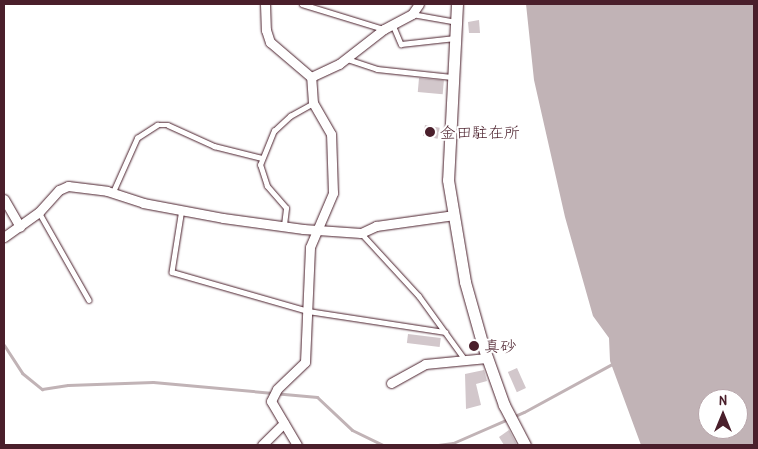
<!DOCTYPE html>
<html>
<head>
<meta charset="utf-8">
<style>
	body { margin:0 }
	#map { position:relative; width:758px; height:449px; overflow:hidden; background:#fff; font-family:"Patrick Hand","Klee One",sans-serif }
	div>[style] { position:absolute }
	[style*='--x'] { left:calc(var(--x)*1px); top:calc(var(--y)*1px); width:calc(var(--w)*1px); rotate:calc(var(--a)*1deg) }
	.water>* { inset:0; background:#c1b3b6 }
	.stream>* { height:3px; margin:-1.5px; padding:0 1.5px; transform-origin:1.5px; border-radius:1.5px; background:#c1b3b6 }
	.building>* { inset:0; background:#d2c7cb; transform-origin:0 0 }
	.roads { filter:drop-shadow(0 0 1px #4a1f2b) drop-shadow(0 0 1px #4a1f2b) }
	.lane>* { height:4.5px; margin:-2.25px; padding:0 2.25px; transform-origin:2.25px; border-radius:2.25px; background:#fff }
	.street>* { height:9px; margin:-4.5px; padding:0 4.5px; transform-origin:4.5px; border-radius:4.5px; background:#fff }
	.secondary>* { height:11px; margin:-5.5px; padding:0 5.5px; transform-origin:5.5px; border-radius:5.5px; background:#fff }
	.dots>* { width:14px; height:14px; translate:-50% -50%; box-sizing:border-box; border:2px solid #fff; border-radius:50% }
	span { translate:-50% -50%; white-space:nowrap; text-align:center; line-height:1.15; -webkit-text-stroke:4px #fff; paint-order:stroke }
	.poi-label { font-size:16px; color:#4a1f2b }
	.left { translate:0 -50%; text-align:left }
	.frame { position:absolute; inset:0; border:5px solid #4a1f2b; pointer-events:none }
	.north { position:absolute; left:698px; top:389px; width:50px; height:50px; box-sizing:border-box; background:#fff; border:1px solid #b7a5aa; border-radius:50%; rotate:0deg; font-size:14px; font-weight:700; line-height:20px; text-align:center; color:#4a1f2b }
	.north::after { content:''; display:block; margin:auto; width:18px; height:22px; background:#4a1f2b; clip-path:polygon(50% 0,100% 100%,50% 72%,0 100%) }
</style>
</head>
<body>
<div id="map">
	<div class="water">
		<i style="clip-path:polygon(evenodd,526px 4px,754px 4px,754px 445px,641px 445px,610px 361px,609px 338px,593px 316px,565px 217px,534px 80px,526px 4px,708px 399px,738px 399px,738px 429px,708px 429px,708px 399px)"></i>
	</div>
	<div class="stream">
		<i style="--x:4;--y:345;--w:33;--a:57"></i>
		<i style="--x:22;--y:373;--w:26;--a:39"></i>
		<i style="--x:42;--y:389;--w:26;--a:-9"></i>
		<i style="--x:68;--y:385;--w:85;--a:-2"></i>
		<i style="--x:153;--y:382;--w:165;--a:5.2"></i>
		<i style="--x:317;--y:397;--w:48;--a:43.3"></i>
		<i style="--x:352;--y:430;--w:34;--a:26"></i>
		<i style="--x:438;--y:445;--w:15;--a:-8"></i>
		<i style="--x:453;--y:443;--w:77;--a:-23.6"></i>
		<i style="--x:524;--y:412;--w:100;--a:-28.6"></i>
	</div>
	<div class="building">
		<i style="clip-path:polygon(479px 20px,480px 33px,469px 33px,468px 22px)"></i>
		<i style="left:419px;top:78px;width:25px;height:14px;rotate:5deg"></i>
		<i style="left:425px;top:125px;width:15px;height:11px;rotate:11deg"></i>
		<i style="left:408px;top:334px;width:33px;height:9px;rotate:7deg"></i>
		<i style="left:517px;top:368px;width:22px;height:10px;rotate:66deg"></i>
		<i style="clip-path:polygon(484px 370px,487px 381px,476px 384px,481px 405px,466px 409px,465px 374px)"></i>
		<i style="clip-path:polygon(509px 430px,517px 445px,504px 445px,499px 437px)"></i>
	</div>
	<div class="roads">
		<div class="lane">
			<i style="--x:302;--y:4;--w:86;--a:17"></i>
			<i style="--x:412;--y:14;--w:46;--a:10.1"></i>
			<i style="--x:393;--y:25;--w:21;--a:67"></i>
			<i style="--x:401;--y:44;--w:54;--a:-6.3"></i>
			<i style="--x:347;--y:59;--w:32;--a:18"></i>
			<i style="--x:377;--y:69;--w:75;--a:6.1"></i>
			<i style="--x:113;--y:192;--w:59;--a:-66"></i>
			<i style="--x:137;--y:138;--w:24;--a:-33"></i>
			<i style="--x:157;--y:125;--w:11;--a:0"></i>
			<i style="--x:168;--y:125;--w:51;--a:24.5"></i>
			<i style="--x:214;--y:146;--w:49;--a:14"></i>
			<i style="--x:182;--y:209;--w:64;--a:99"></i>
			<i style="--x:172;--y:272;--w:141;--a:16"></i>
			<i style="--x:308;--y:311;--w:139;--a:8.7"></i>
			<i style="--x:39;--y:212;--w:101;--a:60.4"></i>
			<i style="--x:284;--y:225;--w:17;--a:-83"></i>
			<i style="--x:286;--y:208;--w:29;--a:-131"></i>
			<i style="--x:267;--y:186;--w:22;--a:-108"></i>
			<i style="--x:260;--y:165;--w:37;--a:-68"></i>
			<i style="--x:274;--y:131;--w:22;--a:-43"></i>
			<i style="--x:290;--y:116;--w:26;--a:-29"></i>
			<i style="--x:362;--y:234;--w:84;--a:47.4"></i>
			<i style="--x:419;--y:296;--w:80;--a:54.1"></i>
		</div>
		<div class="street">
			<i style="--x:265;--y:4;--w:26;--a:88"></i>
			<i style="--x:266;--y:30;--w:13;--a:72"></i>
			<i style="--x:270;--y:42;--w:54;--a:40.5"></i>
			<i style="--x:311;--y:77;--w:31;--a:-25"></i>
			<i style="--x:339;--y:64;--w:57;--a:-37.9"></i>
			<i style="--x:384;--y:29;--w:32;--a:-28"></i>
			<i style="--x:412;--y:14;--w:12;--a:-55"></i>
			<i style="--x:4;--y:199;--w:32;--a:60"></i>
			<i style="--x:4;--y:237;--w:43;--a:-35.5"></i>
			<i style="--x:39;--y:212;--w:30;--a:-48"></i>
			<i style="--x:59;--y:190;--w:10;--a:-24"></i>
			<i style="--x:68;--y:186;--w:39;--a:7"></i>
			<i style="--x:107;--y:191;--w:38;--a:18"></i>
			<i style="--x:143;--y:203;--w:81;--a:10.6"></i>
			<i style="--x:223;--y:218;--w:81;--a:7.8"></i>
			<i style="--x:303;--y:229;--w:58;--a:3.9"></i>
			<i style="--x:361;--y:233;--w:17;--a:-25"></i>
			<i style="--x:376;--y:226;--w:79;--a:-8"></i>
			<i style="--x:391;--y:383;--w:39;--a:-29"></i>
			<i style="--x:425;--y:364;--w:62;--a:-5.5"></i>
			<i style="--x:262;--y:445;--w:31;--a:-45"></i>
			<i style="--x:297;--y:445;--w:51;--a:-120.6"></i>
			<i style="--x:271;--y:401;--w:13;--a:-63"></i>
			<i style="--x:277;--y:389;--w:39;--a:-44"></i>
			<i style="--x:305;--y:362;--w:115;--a:-87.5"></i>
			<i style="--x:310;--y:247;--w:59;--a:-66.9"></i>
			<i style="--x:333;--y:193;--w:59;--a:-91.9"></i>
			<i style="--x:331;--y:134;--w:36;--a:-120"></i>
			<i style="--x:313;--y:103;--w:26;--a:-94"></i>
		</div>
		<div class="secondary">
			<i style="--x:457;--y:4;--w:176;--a:92.9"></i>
			<i style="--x:448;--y:180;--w:103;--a:80.5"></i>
			<i style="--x:465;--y:282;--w:66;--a:74.3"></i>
			<i style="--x:483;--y:346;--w:63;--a:70.4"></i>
			<i style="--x:504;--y:405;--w:45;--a:62.3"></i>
		</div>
	</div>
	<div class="dots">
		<i style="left:430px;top:132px;background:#4a1f2b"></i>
		<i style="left:474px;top:346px;background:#4a1f2b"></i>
	</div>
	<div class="poi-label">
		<span class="left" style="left:440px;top:132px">金田駐在所</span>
		<span class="left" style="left:484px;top:346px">真砂</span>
	</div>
	<div class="frame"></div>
	<div class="north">N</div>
</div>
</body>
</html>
